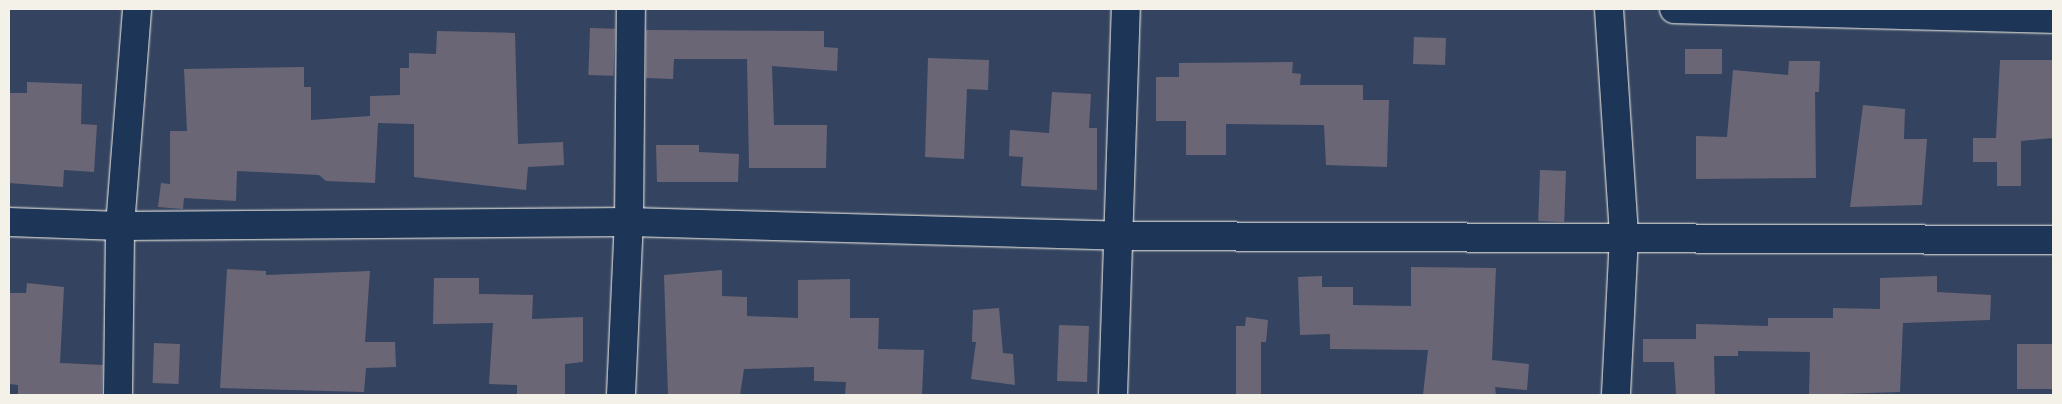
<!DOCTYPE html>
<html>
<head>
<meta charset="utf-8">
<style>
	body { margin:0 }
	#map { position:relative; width:2062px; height:404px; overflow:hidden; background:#344460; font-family:Pangolin,sans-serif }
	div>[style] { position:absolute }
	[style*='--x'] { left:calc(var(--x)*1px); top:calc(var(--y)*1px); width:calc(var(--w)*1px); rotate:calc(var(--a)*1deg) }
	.building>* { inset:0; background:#6b6676; transform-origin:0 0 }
	.roads { filter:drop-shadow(0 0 1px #f4f1e8) drop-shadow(0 0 1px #f4f1e8) }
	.minor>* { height:28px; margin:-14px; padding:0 14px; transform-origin:14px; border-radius:14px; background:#1d3557 }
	span { translate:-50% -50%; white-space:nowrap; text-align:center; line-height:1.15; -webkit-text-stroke:4px #1d3557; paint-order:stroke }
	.frame { position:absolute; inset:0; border:10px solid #f4f1e8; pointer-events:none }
</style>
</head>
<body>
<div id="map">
	<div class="building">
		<i style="left:590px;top:28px;width:25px;height:47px;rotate:2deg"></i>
		<i style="clip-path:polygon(646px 30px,824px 31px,824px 47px,838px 48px,837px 71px,772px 66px,774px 125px,827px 125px,826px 168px,749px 168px,747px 59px,674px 59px,673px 79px,646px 78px)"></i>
		<i style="clip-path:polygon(437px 31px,515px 33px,518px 144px,563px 142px,564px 165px,528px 167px,526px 190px,414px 177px,414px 124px,378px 123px,375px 183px,326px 181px,319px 175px,237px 171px,236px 201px,184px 198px,183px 209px,158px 207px,161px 183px,170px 184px,170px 131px,187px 131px,184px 69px,304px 67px,304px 87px,311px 87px,311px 120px,370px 116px,370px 96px,400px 95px,400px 68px,409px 68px,409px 53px,436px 54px)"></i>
		<i style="left:1414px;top:37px;width:32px;height:27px;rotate:2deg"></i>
		<i style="left:1722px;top:49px;width:25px;height:37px;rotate:90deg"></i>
		<i style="clip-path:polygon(928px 58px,989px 60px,988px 90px,967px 89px,964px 159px,925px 157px)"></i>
		<i style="clip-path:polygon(2000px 60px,2053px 60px,2053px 138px,2021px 141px,2021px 186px,1997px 186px,1997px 162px,1973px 162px,1973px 138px,1996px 138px)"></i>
		<i style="clip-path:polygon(1789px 61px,1820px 61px,1819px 92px,1815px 92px,1816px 178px,1696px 179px,1696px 136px,1727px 137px,1733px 70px,1788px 75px)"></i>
		<i style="clip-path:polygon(1293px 62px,1292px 73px,1301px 74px,1300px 85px,1363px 85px,1363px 100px,1389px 100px,1387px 167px,1326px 165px,1324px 125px,1226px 124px,1226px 155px,1186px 155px,1186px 121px,1156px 121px,1156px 77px,1179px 77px,1179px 63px)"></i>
		<i style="clip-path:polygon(27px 82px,82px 84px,81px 124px,97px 125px,94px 172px,64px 170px,63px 187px,9px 183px,9px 93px,27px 93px)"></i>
		<i style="clip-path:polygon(1052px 92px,1091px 94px,1089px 128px,1097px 128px,1097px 190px,1021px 186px,1023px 157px,1009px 156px,1010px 130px,1049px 133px)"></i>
		<i style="clip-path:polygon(1863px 105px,1905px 109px,1904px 139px,1927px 139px,1922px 205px,1850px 207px)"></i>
		<i style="clip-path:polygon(656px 145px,699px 145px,699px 152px,739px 154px,738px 182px,657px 182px)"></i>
		<i style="left:1540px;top:170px;width:26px;height:51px;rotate:2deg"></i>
		<i style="clip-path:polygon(1411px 267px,1496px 268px,1492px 360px,1529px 364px,1527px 390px,1495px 387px,1496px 395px,1423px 395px,1428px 350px,1330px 349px,1330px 334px,1300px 335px,1298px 277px,1322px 276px,1322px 287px,1353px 287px,1353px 305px,1411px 306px)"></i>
		<i style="clip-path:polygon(227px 269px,266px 271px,266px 275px,370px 271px,365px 342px,395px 342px,396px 367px,366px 368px,364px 392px,220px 388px)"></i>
		<i style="clip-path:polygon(722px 270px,722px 296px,747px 297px,747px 316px,798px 318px,798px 280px,850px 279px,850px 318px,879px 318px,878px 349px,924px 350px,922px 395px,845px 395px,846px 382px,814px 381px,814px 367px,744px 369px,740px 395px,668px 395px,664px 275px)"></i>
		<i style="clip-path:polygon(1937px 276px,1937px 292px,1991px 295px,1990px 320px,1903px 323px,1900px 392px,1809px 395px,1810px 352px,1738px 351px,1738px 356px,1714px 356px,1715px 395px,1676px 395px,1674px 362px,1643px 362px,1643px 339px,1696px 339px,1696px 324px,1768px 326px,1768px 318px,1833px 318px,1833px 308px,1880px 309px,1880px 278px)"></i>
		<i style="clip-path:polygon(434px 278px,479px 278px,479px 294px,533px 295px,532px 319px,583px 317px,583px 362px,565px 364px,565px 395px,517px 395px,517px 385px,489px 384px,493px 323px,433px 324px)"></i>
		<i style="clip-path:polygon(27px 283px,64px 287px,60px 363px,103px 365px,102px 395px,18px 395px,18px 385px,9px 384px,9px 293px,26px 293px)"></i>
		<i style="clip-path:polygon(999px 308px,1003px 353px,1013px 354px,1015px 385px,971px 379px,976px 342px,972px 342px,973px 310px)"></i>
		<i style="clip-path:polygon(1246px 317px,1268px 320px,1266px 342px,1261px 342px,1261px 395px,1236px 395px,1236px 326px,1245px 326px)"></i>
		<i style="left:1059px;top:325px;width:30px;height:56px;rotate:2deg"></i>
		<i style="left:154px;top:343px;width:26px;height:40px;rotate:2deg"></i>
		<i style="left:2017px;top:344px;width:36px;height:45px"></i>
	</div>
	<div class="roads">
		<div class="minor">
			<i style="--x:1609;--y:9;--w:227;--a:86.2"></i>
			<i style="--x:1624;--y:236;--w:159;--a:92.9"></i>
			<i style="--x:1674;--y:9;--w:379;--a:1.5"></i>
			<i style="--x:9;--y:222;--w:111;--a:2.1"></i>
			<i style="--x:120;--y:226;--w:509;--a:-0.45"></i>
			<i style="--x:629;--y:222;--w:492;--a:1.6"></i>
			<i style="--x:1121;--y:236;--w:932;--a:0.25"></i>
			<i style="--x:118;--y:395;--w:169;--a:-89.3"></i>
			<i style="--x:120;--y:226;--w:218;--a:-85.5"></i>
			<i style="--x:621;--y:395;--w:173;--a:-87.4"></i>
			<i style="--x:629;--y:222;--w:213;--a:-89.5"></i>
			<i style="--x:1113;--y:395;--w:386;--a:-88.1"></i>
		</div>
	</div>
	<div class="frame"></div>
</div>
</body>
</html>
